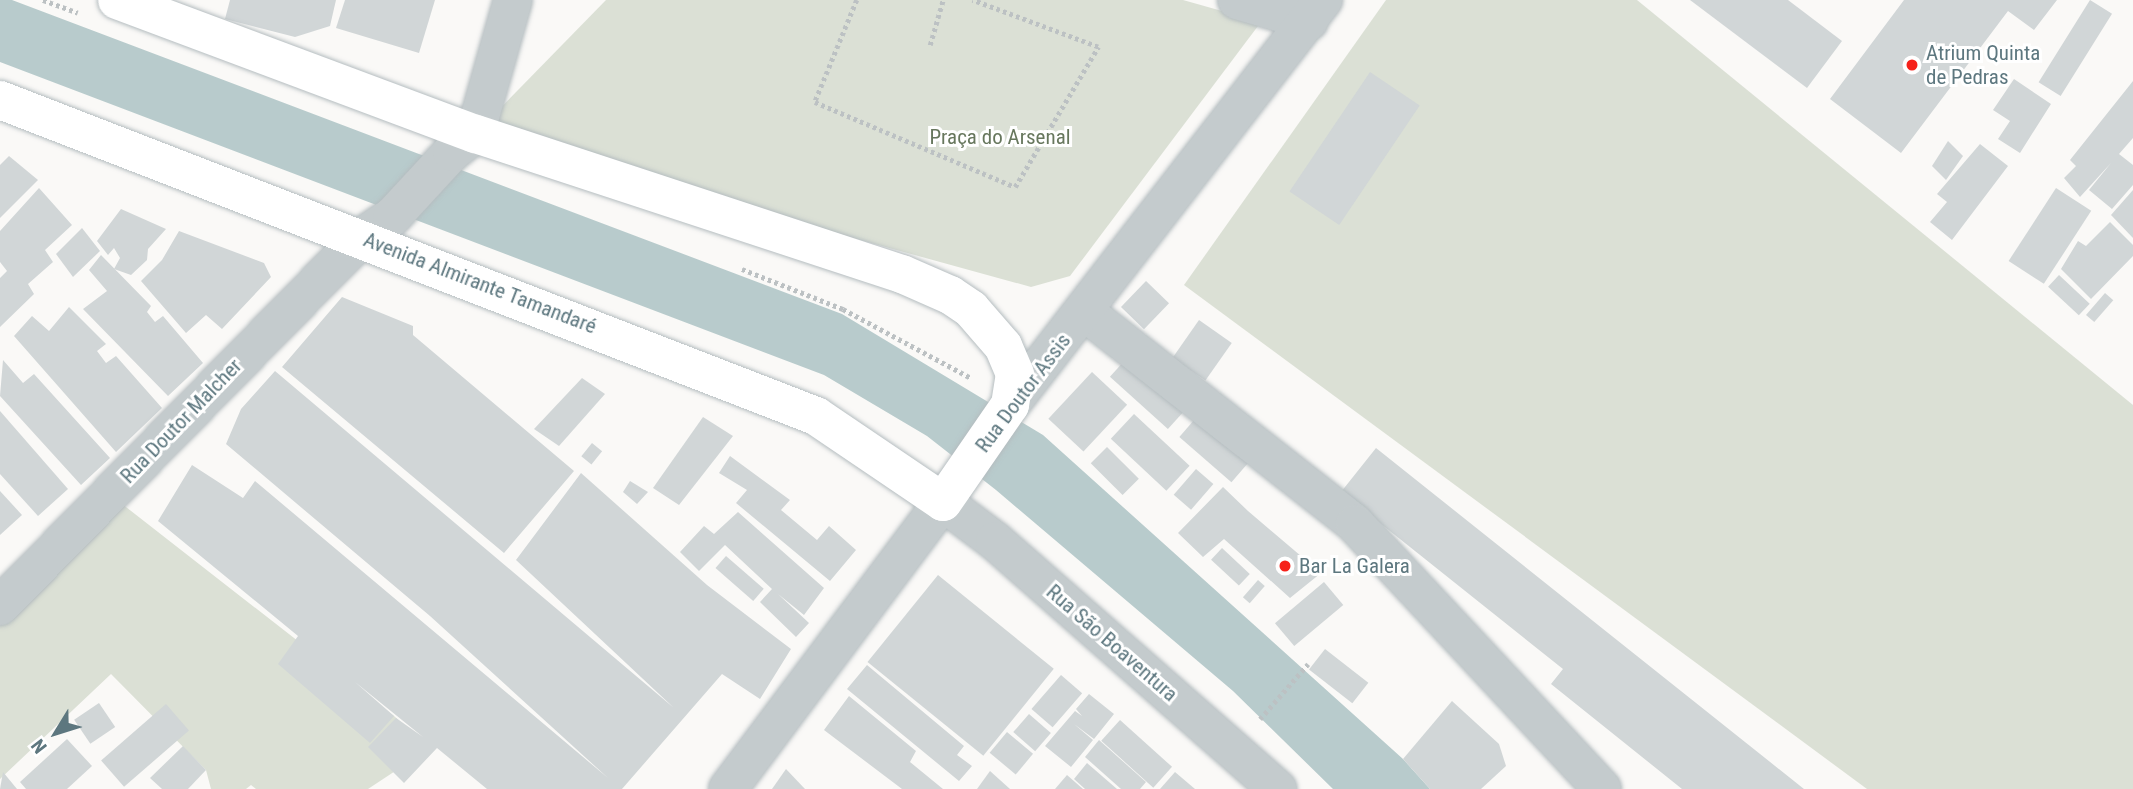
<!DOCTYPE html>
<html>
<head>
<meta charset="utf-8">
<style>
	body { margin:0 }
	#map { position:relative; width:2133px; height:789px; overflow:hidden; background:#faf9f7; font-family:"Roboto Condensed",sans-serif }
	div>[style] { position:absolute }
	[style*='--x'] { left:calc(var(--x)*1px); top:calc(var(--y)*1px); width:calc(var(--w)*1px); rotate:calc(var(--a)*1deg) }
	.green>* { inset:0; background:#dbe0d5 }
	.water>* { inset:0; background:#b8cbcc }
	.building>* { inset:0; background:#d1d6d7; transform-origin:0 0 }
	.path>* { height:4.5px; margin-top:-2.25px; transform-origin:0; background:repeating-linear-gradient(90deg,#bcc1c3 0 3.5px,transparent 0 7px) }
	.roads { filter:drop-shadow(0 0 2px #b5bdc0) drop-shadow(0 0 2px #b5bdc0) }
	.minor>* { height:38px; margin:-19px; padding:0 19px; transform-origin:19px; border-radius:19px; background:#c4cbcd }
	.major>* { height:38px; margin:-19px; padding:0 19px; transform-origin:19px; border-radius:19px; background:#fff }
	.dots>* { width:19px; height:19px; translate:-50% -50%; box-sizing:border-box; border:4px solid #fff; border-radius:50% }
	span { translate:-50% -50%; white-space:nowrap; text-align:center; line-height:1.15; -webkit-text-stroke:6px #fff; paint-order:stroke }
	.poi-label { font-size:21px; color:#5d777f }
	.left { translate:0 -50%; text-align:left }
	.park-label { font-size:21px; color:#67775d }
	.street-label { font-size:21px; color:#5d777f }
	.north { position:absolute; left:21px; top:698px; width:70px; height:70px; -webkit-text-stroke:5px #fff; paint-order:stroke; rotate:232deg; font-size:19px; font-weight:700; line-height:28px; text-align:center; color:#5d777f }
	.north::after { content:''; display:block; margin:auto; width:24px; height:32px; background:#5d777f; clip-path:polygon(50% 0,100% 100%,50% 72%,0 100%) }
</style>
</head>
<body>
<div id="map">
	<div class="green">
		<i style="clip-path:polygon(606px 0,1183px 0,1261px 22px,1070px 276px,1031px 287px,475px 134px)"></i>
		<i style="clip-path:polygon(1386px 0,1637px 0,2133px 405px,2133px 789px,1867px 789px,1184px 285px)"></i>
		<i style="clip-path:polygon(117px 500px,394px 716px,430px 748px,368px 789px,256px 789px,251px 785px,246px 789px,211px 789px,206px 770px,111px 674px,0 779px,0 616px)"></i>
	</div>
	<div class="water">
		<i style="clip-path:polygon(0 0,12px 0,842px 314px,1043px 435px,1403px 759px,1430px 789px,1333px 789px,1233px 691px,996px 490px,927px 436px,824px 375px,0 62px)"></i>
	</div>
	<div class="building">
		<i style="clip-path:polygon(230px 0,336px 0,330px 26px,295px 37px,225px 19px)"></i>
		<i style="clip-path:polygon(345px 0,435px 0,419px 53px,336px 28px)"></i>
		<i style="clip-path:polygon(1690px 0,1788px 0,1842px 41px,1807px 88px)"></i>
		<i style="clip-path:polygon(1904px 0,2057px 0,2034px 30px,2008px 11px,1901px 153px,1830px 99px)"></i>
		<i style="left:2090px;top:0;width:26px;height:97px;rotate:32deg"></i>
		<i style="left:1370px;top:72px;width:60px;height:144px;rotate:34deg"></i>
		<i style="clip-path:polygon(2014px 79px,2051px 104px,2020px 153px,1998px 139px,2010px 121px,1993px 110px)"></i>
		<i style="clip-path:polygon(2133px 81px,2133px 138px,2119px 154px,2133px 165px,2133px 185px,2112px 209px,2089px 190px,2111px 163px,2080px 197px,2064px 178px,2076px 166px,2070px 160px)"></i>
		<i style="clip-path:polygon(1948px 141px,1963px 156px,1946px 180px,1932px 166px)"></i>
		<i style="clip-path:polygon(1980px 144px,2008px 166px,1952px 240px,1930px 222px,1947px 202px,1937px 194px)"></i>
		<i style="clip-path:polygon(9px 156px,38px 180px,0 218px,0 165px)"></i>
		<i style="clip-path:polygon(39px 188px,72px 225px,45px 250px,53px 262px,28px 284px,34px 294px,0 327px,0 278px,7px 271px,0 262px,0 231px)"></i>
		<i style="left:2056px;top:188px;width:42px;height:87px;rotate:33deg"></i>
		<i style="clip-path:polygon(2133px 190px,2133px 238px,2111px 215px)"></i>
		<i style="clip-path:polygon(121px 209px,166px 229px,148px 249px,147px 260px,131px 275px,114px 269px,120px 258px,114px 248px,108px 255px,97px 241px)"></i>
		<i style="clip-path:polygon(2110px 222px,2133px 245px,2133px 256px,2091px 299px,2061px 269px,2078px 241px,2086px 246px)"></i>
		<i style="clip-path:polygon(82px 228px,100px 251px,73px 277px,56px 254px)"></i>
		<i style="clip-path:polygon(179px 231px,264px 263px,271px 277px,222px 329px,206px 315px,186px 333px,141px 281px,162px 260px)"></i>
		<i style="clip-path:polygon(101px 255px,151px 306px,147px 312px,155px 322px,163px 316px,203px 363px,168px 396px,83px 309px,107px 291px,89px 270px)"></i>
		<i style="left:2059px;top:275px;width:42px;height:16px;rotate:43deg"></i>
		<i style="left:1146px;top:281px;width:32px;height:36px;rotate:44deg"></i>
		<i style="left:2105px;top:293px;width:11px;height:29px;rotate:41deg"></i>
		<i style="clip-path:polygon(342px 297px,413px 326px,413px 335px,574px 471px,504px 553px,282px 367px)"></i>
		<i style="clip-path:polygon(69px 307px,106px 344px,97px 351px,106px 363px,116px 356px,162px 408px,116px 452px,14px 336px,32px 316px,49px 331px)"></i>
		<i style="left:1199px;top:320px;width:40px;height:46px;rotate:35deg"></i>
		<i style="left:1126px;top:359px;width:78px;height:24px;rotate:42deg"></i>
		<i style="clip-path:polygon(3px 360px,23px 383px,34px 374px,110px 458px,81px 485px,0 396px)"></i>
		<i style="clip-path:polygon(275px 371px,674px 708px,516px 560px,581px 473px,707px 585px,791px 649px,760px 699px,722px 674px,622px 789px,487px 789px,437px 748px,404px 783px,368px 747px,396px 718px,423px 737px,355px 682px,394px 716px,370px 743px,278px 664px,298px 636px,158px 521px,192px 465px,243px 498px,255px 481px,608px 778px,430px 616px,226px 444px,241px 409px)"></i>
		<i style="left:1092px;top:372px;width:48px;height:64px;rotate:43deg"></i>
		<i style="clip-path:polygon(582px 378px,605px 394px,559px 446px,534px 429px)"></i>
		<i style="clip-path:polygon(0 411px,68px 489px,38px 516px,0 474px)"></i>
		<i style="left:1201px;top:412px;width:69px;height:33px;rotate:41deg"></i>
		<i style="left:1134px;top:414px;width:76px;height:34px;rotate:43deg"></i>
		<i style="clip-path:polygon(703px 417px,733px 436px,679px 505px,653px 488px)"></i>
		<i style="left:592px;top:443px;width:13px;height:17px;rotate:39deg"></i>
		<i style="left:1107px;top:447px;width:45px;height:23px;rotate:45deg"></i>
		<i style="clip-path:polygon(1376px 448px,1804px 789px,1682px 789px,1551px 684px,1563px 669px,1341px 492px)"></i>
		<i style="clip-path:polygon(730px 456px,790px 500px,781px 510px,817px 540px,829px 526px,856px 550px,830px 581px,736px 503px,747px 490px,719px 473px)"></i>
		<i style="left:1196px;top:469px;width:23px;height:34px;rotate:41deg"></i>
		<i style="clip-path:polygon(630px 481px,648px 492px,637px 504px,623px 492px)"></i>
		<i style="clip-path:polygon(1223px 487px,1248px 511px,1321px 573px,1290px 598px,1224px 539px,1203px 557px,1178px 533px)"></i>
		<i style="clip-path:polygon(0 491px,22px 515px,0 535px)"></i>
		<i style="clip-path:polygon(738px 512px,824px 588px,804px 615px,778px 594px,809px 623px,796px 637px,760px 602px,772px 589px,725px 545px,699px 571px,680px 552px,704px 526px,714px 534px)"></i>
		<i style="left:1222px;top:548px;width:38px;height:16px;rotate:43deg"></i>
		<i style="left:726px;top:556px;width:50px;height:16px;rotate:41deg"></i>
		<i style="left:938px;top:575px;width:149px;height:112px;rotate:39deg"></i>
		<i style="left:1258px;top:580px;width:9px;height:23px;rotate:41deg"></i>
		<i style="left:1324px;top:582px;width:30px;height:64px;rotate:50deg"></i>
		<i style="left:1325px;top:649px;width:55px;height:26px;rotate:38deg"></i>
		<i style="clip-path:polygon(867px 665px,964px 746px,957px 755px,972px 766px,959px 781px,847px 689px)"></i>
		<i style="left:1061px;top:675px;width:28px;height:45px;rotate:41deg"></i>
		<i style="clip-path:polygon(1089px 694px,1114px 714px,1094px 739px,1074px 724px,1093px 740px,1071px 767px,1045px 746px,1075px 711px,1082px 716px,1076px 709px)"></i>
		<i style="clip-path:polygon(849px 696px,916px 751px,910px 762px,943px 789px,902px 789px,824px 730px)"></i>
		<i style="clip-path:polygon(1452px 701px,1499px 744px,1506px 766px,1481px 789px,1430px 789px,1403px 759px)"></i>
		<i style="left:99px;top:703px;width:29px;height:30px;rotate:56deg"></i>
		<i style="left:166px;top:704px;width:35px;height:86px;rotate:49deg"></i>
		<i style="left:1029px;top:714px;width:29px;height:24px;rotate:41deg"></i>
		<i style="left:1120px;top:720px;width:70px;height:28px;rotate:42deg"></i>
		<i style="left:1007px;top:732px;width:34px;height:27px;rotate:40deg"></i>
		<i style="clip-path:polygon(67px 739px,92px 766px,67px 789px,26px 789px,20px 782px)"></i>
		<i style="clip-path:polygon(1099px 740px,1146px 782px,1140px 789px,1121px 789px,1085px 757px)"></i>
		<i style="clip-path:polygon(183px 746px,206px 770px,188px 789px,162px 789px,150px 778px)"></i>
		<i style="clip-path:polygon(1087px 763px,1117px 789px,1085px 789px,1074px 779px)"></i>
		<i style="clip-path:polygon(786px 769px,805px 789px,772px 789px)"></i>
		<i style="clip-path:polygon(990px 771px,1010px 789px,977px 789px)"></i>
		<i style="clip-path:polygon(3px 772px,17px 789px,0 789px)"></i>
		<i style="clip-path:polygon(1175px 772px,1195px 789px,1160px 789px)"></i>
		<i style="clip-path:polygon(1067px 775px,1083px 789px,1055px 789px)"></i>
	</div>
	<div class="path">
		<i style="--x:43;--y:0;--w:37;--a:20"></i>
		<i style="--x:857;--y:0;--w:110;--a:112.4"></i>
		<i style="--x:815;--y:102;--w:217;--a:23"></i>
		<i style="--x:1015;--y:187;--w:163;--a:-59.3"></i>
		<i style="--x:1098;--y:47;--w:134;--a:-159.5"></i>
		<i style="--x:930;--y:45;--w:47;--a:-73.9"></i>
		<i style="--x:742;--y:269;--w:109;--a:21.6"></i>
		<i style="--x:843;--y:309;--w:145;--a:28.3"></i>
		<i style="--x:1260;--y:719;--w:73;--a:-48.9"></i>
	</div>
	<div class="roads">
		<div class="minor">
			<i style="--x:1237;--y:0;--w:75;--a:16.3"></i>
			<i style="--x:1085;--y:312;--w:343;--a:38.1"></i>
			<i style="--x:1355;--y:524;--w:362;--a:47"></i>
			<i style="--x:1010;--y:405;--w:512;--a:-52.3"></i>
			<i style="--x:0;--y:606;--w:517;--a:-45.55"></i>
			<i style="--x:362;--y:237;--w:36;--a:-34"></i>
			<i style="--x:392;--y:217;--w:88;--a:-47.3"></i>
			<i style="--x:452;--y:152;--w:29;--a:-38"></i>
			<i style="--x:475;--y:134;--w:139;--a:-74.2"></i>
			<i style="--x:728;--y:789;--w:359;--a:-53.2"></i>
			<i style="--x:943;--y:502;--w:65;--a:36.9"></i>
			<i style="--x:995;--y:541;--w:376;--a:41.3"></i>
		</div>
		<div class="major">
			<i style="--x:0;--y:100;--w:875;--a:21.17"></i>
			<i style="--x:816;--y:416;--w:153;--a:34.1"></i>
			<i style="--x:943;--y:502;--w:118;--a:-55.4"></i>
			<i style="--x:1010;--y:405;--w:31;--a:-81"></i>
			<i style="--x:1015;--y:374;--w:30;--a:-113"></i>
			<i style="--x:1003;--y:346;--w:49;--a:-130.9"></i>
			<i style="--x:971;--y:309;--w:25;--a:-146"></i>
			<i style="--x:950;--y:295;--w:52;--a:-156.4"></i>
			<i style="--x:902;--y:274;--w:449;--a:-161.8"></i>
			<i style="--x:475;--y:134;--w:382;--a:-159.5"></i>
		</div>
	</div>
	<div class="dots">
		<i style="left:1912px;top:65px;background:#f6211a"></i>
		<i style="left:1285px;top:566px;background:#f6211a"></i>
	</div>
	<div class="poi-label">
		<span class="left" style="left:1926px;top:65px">Atrium Quinta<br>de Pedras</span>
		<span class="left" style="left:1299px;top:566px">Bar La Galera</span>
	</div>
	<div class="park-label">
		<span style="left:1000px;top:137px">Praça do Arsenal</span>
	</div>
	<div class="street-label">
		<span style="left:480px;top:283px;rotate:21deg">Avenida Almirante Tamandaré</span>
		<span style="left:1023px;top:393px;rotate:-53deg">Rua Doutor Assis</span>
		<span style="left:181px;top:421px;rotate:-46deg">Rua Doutor Malcher</span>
		<span style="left:1112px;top:643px;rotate:41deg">Rua São Boaventura</span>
	</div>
	<div class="north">N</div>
</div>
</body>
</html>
